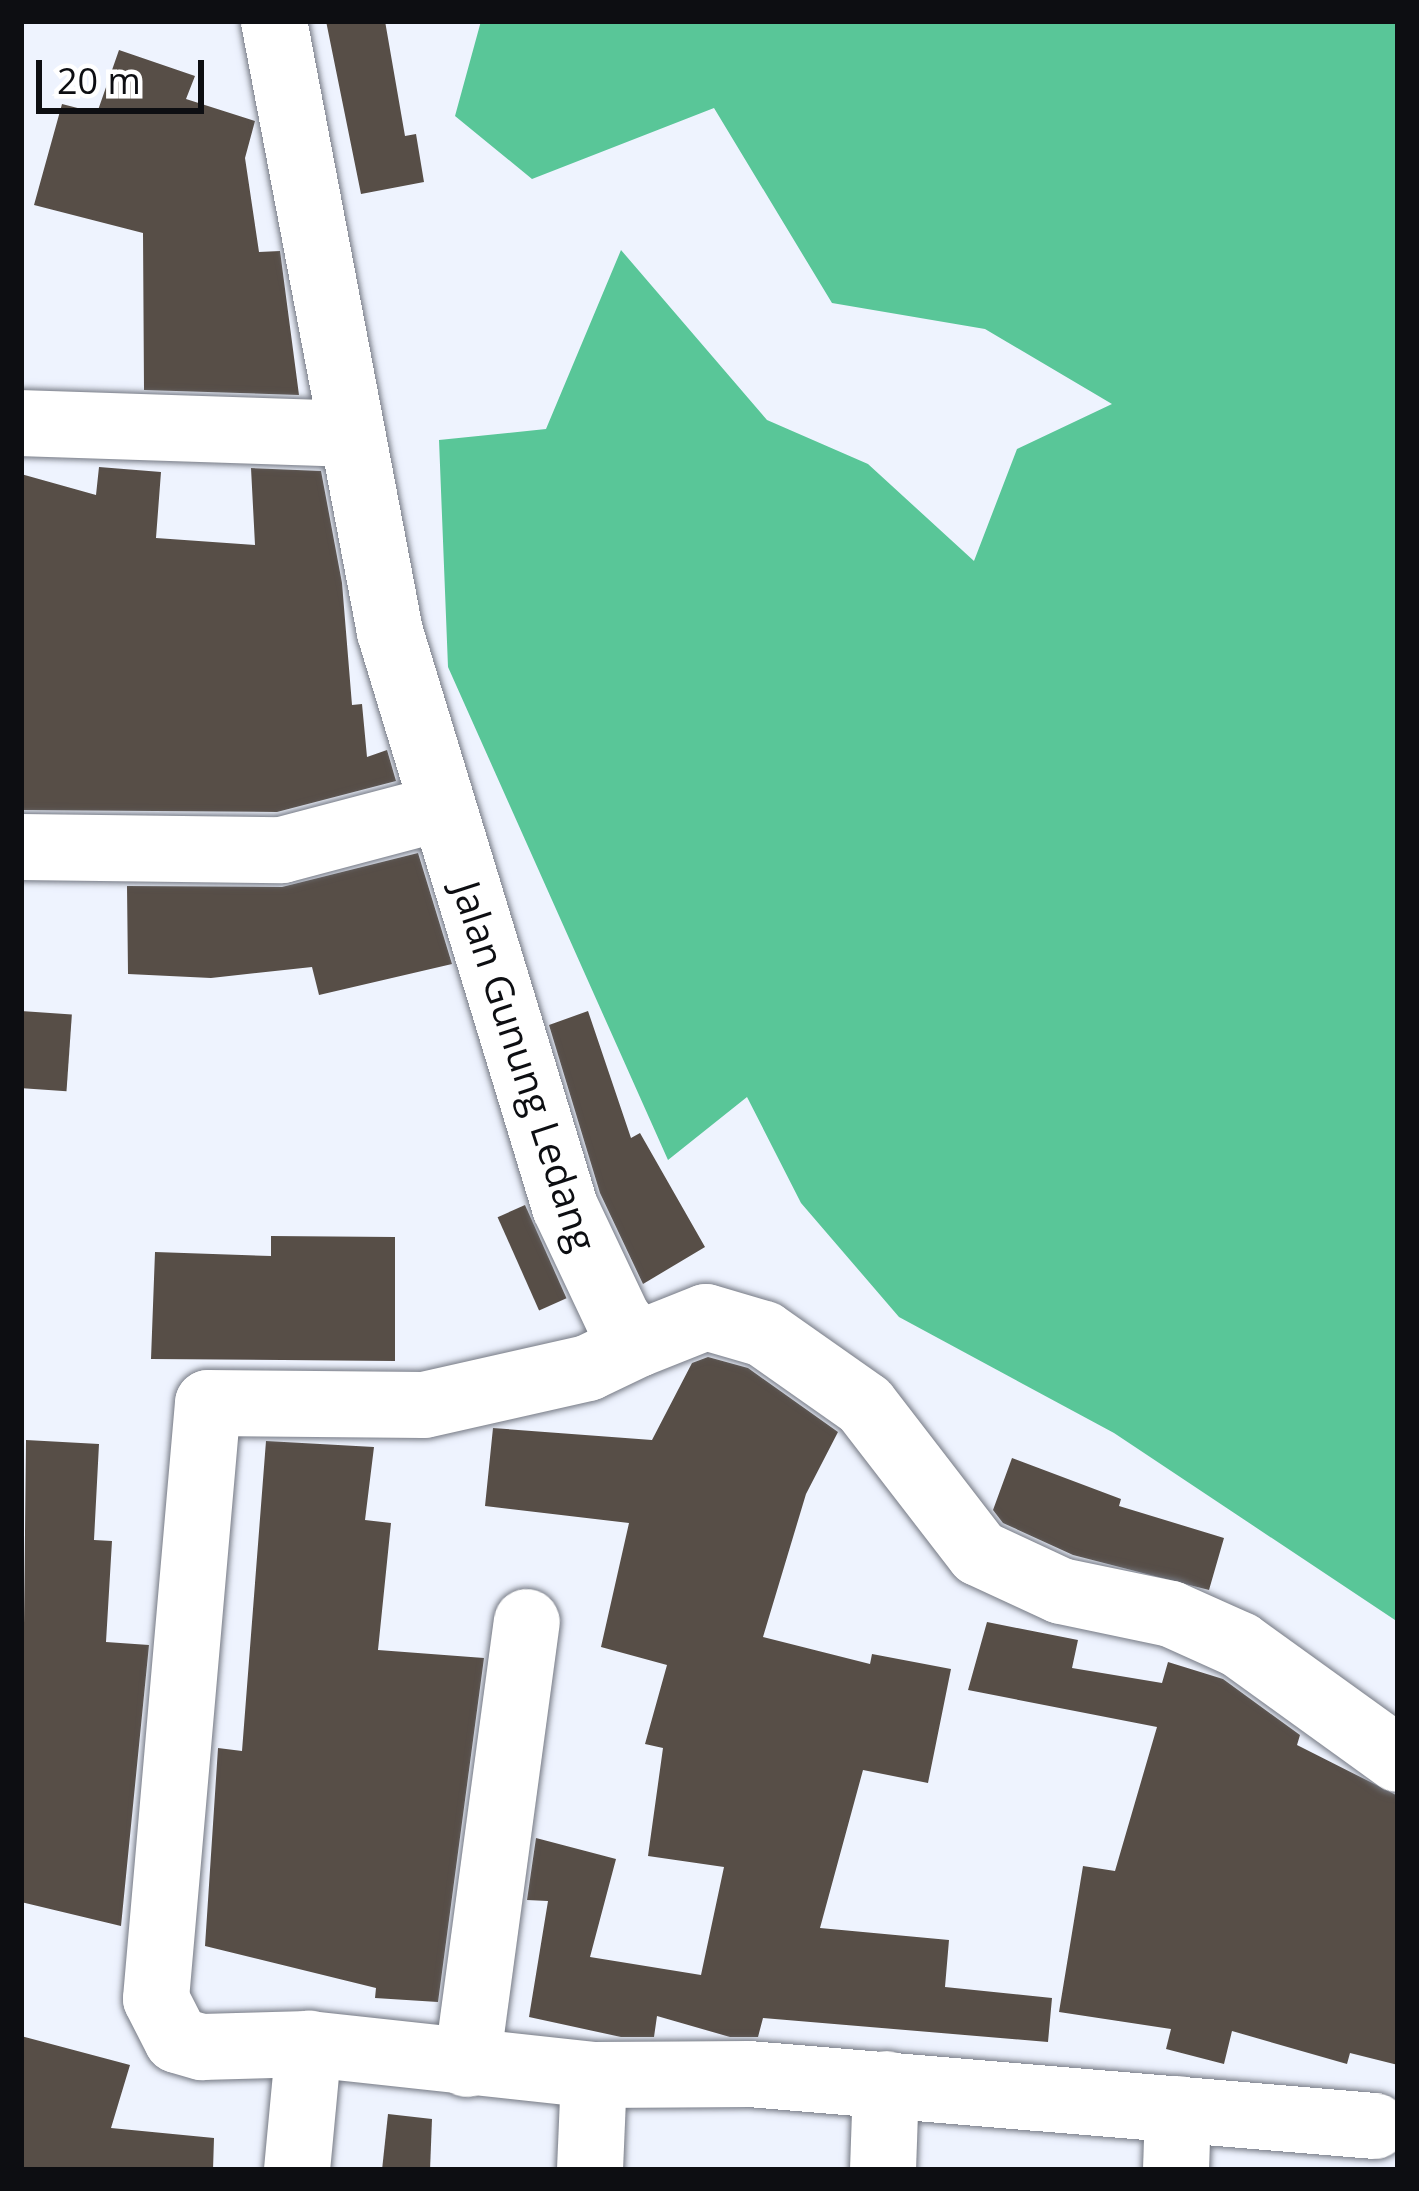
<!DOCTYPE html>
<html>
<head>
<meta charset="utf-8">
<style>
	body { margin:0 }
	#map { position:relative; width:1419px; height:2191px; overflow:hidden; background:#eef3fe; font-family:"Open Sans",sans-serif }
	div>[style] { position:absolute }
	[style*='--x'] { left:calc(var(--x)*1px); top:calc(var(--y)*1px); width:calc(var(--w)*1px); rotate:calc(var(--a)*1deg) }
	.forest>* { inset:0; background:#59c698 }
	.building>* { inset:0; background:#574e47; transform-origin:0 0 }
	.roads { filter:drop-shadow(0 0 3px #757983) drop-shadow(0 0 3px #757983) }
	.minor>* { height:66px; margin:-33px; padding:0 33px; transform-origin:33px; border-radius:33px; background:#fff }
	span { translate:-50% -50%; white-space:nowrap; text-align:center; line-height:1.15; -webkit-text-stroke:12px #fff; paint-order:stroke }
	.street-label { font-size:39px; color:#0d0e12 }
	.frame { position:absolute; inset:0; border:24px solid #0d0e12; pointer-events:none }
	.scale { position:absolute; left:36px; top:60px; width:168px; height:54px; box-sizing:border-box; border:6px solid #0d0e12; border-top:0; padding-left:15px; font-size:36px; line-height:42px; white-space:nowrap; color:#0d0e12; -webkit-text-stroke:9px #fff; paint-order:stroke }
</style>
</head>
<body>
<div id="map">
	<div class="forest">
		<i style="clip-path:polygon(481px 21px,1398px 21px,1398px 1622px,1114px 1433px,899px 1317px,801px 1203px,747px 1097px,668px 1160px,448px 667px,439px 440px,546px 429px,621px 250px,767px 420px,868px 464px,974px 561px,1017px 449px,1112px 404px,985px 329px,832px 303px,714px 108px,532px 179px,455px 116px)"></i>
	</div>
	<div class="building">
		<i style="clip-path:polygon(326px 21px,385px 21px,405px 136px,416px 134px,424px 182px,361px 194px)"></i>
		<i style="clip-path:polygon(119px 50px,195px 76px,186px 99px,255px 121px,245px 158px,259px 252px,280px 251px,299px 395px,144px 390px,143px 233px,34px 205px,62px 104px,97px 113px)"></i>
		<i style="clip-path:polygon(99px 467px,161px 472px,156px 538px,255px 545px,251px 468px,321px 471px,342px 583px,352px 705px,362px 704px,367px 757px,387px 750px,396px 781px,277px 812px,21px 810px,21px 474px,96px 495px)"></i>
		<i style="clip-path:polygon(418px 853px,452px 964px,319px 995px,312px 967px,211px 978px,128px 974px,127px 886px,282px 887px)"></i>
		<i style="left:21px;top:1011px;width:51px;height:77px;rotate:4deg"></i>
		<i style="clip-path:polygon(588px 1011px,631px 1138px,640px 1133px,705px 1247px,643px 1284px,600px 1193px,549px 1025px)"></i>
		<i style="left:525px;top:1205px;width:102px;height:30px;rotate:66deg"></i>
		<i style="clip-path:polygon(271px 1236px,395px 1237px,395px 1361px,151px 1359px,155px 1252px,271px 1256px)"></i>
		<i style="clip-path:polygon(708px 1357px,748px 1368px,838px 1432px,806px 1494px,763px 1637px,870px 1664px,872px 1654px,951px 1669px,928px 1783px,863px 1770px,820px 1928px,949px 1940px,945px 1987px,1052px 1998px,1048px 2042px,763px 2018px,758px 2037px,730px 2037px,657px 2016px,654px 2037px,621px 2037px,529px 2017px,548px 1901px,527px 1900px,536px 1838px,616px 1859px,590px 1957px,701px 1975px,724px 1867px,648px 1856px,663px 1748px,645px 1744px,667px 1665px,601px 1647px,629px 1523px,485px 1506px,493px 1428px,652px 1440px,692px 1363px)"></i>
		<i style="clip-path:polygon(26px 1440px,99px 1444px,94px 1540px,112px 1541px,106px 1642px,149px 1645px,121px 1926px,21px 1902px)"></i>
		<i style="clip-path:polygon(266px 1441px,374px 1447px,365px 1520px,391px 1523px,378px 1650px,484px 1658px,438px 2002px,375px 1998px,376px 1988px,205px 1946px,218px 1748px,242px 1751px)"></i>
		<i style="clip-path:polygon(1012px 1458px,1121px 1499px,1119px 1506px,1224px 1538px,1209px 1590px,1073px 1555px,1003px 1523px,993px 1510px)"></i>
		<i style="clip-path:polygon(987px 1622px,1078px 1640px,1072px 1668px,1162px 1683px,1168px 1662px,1223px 1679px,1300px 1735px,1297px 1745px,1398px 1796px,1398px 2065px,1350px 2053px,1347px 2064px,1232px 2031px,1224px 2064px,1166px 2049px,1171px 2029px,1059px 2012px,1083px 1866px,1115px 1871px,1157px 1727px,968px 1690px)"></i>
		<i style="clip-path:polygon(21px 2036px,130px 2065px,111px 2128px,214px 2138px,213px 2170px,21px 2170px)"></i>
		<i style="clip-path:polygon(388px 2114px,432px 2119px,430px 2170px,382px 2170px)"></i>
	</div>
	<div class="roads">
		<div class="minor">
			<i style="--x:274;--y:21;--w:622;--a:79.25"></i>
			<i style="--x:390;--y:632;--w:601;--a:73.07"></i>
			<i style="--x:565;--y:1207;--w:124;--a:64.7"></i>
			<i style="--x:618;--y:1319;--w:32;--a:51"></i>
			<i style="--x:638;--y:1344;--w:73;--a:-21.7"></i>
			<i style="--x:706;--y:1317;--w:60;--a:16.3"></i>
			<i style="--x:764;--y:1334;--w:123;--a:35.1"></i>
			<i style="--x:865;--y:1405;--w:187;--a:52.4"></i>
			<i style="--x:979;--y:1553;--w:90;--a:24.9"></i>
			<i style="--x:1061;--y:1591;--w:112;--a:11.8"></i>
			<i style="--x:1171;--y:1614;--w:76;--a:24.2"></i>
			<i style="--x:1240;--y:1645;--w:195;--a:35.8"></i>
			<i style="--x:21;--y:423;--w:330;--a:1.9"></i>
			<i style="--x:21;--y:847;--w:261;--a:0.7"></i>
			<i style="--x:282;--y:850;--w:164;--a:-14.8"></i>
			<i style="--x:638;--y:1344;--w:55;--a:154.4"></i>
			<i style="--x:588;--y:1368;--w:168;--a:167.3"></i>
			<i style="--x:424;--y:1405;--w:216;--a:-179.5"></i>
			<i style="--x:208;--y:1403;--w:598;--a:94.99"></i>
			<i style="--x:156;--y:1999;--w:46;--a:62.9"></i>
			<i style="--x:177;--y:2040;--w:26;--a:16"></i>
			<i style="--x:202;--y:2047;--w:107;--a:-1.6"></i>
			<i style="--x:309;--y:2044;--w:287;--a:6.2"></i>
			<i style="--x:594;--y:2075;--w:155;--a:-0.4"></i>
			<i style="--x:749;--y:2074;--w:628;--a:4.75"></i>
			<i style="--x:467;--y:2064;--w:446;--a:-82.3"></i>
			<i style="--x:297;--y:2170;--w:127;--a:-84.6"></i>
			<i style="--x:590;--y:2170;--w:95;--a:-87.6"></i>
			<i style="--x:883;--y:2170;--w:86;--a:-88"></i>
			<i style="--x:1176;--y:2170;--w:61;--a:-88.1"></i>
		</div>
	</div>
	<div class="street-label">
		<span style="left:525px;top:1066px;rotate:72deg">Jalan Gunung Ledang</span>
	</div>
	<div class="frame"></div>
	<div class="scale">20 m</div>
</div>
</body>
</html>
